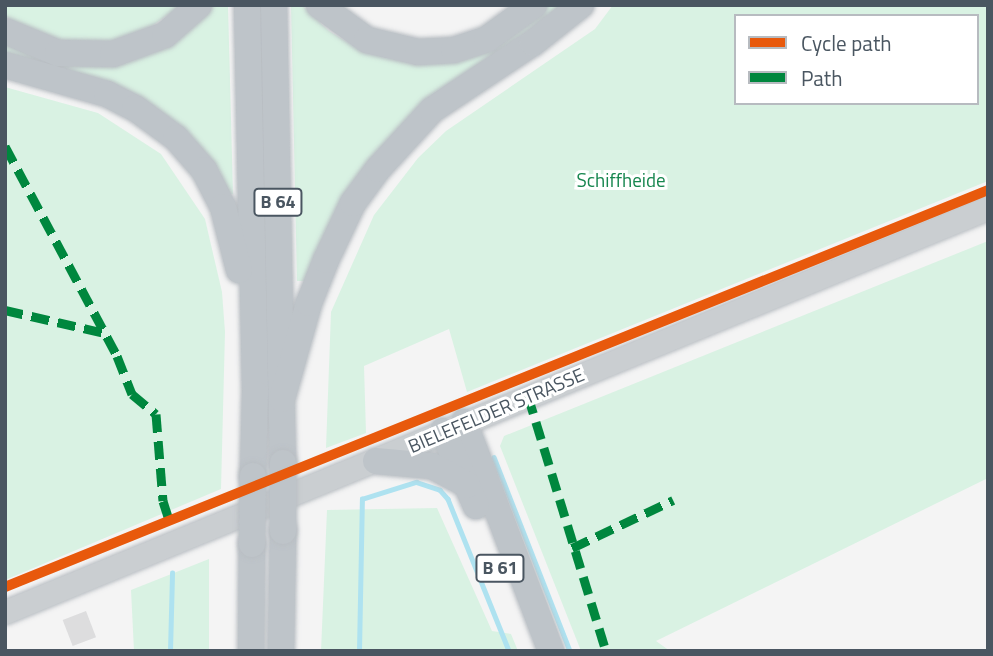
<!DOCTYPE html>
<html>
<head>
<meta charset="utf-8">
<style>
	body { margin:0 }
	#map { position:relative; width:993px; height:656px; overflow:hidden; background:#f4f4f4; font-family:"Titillium Web",sans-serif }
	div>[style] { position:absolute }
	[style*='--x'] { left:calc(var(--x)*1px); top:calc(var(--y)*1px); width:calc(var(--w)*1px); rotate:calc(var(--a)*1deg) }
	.green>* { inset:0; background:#d9f2e3 }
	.stream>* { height:4.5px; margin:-2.25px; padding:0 2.25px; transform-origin:2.25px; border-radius:2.25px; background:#aee2f0 }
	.building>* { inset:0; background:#ddddde; transform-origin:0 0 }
	.roads { filter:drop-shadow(0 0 2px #b9bec3) drop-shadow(0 0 2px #b9bec3) }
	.primary>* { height:23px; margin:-11.5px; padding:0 11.5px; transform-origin:11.5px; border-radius:11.5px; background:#caced1 }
	.highway>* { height:26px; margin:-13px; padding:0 13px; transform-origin:13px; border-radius:13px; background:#bec4c9 }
	.bridges { filter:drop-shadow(0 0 2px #b9bec3) drop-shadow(0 0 2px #b9bec3) }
	.highway-bridge>* { height:26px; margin:-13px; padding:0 13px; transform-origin:13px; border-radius:13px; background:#bec4c9 }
	.quiet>* { height:9px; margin-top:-4.5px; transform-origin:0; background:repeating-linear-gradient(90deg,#00873e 0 18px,transparent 0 27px) }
	.cycleway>* { height:10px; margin:-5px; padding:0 5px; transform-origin:5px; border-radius:5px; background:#e8590c }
	span { translate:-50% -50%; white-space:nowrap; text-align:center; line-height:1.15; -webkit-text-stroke:6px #fff; paint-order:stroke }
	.shield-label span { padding:2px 5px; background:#fff; border:2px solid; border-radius:5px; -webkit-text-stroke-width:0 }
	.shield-label { font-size:18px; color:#4a5661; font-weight:700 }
	.park-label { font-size:19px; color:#17864f }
	.street-label { font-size:19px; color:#4a5661 }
	.frame { position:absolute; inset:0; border:7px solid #4a5661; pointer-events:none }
	.legend { position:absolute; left:734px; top:14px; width:245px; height:91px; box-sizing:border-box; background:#fff; border:2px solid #b7bbc0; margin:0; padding:9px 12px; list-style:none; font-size:21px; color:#4a5661 }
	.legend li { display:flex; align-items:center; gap:14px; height:35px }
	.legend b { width:35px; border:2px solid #b7bbc0 }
</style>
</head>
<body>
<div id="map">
	<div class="green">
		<i style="clip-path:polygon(5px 5px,182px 5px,142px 33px,110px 42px,61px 41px,14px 22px,5px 16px)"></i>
		<i style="clip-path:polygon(211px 5px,228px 5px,233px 194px,228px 194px,180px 130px,5px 54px,5px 42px,54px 61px)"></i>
		<i style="clip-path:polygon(291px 5px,302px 5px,329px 31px,362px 51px,505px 41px,547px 5px,566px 5px,468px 71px,306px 281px,297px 281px)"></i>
		<i style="clip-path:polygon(evenodd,613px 5px,988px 5px,988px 181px,467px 392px,449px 329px,364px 366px,366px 433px,326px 448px,331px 312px,374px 215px,418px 158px,446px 131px,595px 29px,613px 5px,736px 16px,977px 16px,977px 103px,736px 103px,736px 16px)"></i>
		<i style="clip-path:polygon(5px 87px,98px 113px,161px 154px,205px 219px,222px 292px,225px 332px,221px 489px,5px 580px)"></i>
		<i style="clip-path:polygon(988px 241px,988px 478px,656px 641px,670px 651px,581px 651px,500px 446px,504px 436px)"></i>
		<i style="clip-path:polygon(437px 508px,492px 631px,511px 634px,518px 651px,321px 651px,327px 510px)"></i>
		<i style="clip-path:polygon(209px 559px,209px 651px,134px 651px,131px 590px)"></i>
	</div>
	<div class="stream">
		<i style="--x:494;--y:457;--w:208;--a:68.6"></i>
		<i style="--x:170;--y:651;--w:78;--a:-88.5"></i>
		<i style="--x:359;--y:651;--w:152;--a:-88.9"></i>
		<i style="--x:362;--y:499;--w:57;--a:-17.5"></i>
		<i style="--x:416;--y:482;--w:25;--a:18"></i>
		<i style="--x:440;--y:490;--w:12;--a:48"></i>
		<i style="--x:448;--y:499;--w:164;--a:68.1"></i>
	</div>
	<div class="building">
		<i style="left:86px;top:611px;width:28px;height:25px;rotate:69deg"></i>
	</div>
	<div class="roads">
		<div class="primary">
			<i style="--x:5;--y:612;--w:1063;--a:-22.34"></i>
		</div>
		<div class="highway">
			<i style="--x:247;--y:5;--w:389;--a:88.8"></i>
			<i style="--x:255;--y:394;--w:82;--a:91.4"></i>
			<i style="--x:274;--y:5;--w:458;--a:88.9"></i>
			<i style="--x:319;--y:5;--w:59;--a:36.1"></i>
			<i style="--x:367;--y:40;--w:52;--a:13.2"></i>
			<i style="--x:418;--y:52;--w:36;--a:-3"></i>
			<i style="--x:454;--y:50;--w:35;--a:-18"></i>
			<i style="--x:487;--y:39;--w:58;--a:-35.9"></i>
			<i style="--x:5;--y:31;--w:57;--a:22.5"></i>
			<i style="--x:58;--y:53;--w:55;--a:1"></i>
			<i style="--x:113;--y:54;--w:55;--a:-20.1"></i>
			<i style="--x:165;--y:35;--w:45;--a:-41.4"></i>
			<i style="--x:5;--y:65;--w:106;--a:15.9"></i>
			<i style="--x:107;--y:94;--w:31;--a:27"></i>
			<i style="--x:135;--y:108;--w:51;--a:36.2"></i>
			<i style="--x:176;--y:138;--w:43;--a:48.8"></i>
			<i style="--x:204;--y:170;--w:42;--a:62.8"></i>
			<i style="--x:223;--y:207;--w:65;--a:75.7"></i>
			<i style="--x:282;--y:399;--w:100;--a:-74.3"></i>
			<i style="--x:309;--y:303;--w:46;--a:-68.4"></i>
			<i style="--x:326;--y:260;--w:63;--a:-64.7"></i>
			<i style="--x:353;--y:203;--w:42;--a:-53.7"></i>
			<i style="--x:378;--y:169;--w:80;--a:-47.5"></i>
			<i style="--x:432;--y:110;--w:121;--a:-33.6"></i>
			<i style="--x:533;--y:43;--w:61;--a:-38.4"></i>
			<i style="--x:464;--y:422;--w:245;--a:69.2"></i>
			<i style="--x:443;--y:431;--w:82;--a:66.3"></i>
			<i style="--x:376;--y:461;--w:56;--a:5.1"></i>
			<i style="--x:432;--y:466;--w:40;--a:28"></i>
			<i style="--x:251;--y:651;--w:107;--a:-89.5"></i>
			<i style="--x:281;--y:651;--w:120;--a:-89"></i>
		</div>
	</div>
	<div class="bridges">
		<div class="highway-bridge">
			<i style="--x:283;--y:463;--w:68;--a:90"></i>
			<i style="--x:252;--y:544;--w:68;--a:-89.2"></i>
		</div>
	</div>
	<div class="quiet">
		<i style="--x:5;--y:146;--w:238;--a:61.9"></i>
		<i style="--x:117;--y:356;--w:41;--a:68.5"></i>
		<i style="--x:132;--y:394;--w:31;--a:40"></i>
		<i style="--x:156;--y:414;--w:87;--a:85.4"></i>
		<i style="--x:163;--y:501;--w:20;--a:72"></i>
		<i style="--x:5;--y:310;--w:103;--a:13"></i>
		<i style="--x:528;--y:396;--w:267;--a:73"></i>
		<i style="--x:572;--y:548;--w:112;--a:-25.4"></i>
	</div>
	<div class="cycleway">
		<i style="--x:5;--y:587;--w:1060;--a:-21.99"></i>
	</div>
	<div class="shield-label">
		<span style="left:278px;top:202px">B 64</span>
		<span style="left:500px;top:568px">B 61</span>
	</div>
	<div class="park-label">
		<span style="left:621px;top:180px">Schiffheide</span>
	</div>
	<div class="street-label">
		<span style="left:496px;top:410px;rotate:-23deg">BIELEFELDER STRASSE</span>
	</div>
	<div class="frame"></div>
	<ul class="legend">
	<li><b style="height:9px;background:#e8590c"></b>Cycle path</li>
	<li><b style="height:9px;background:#00873e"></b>Path</li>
	</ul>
</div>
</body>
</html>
